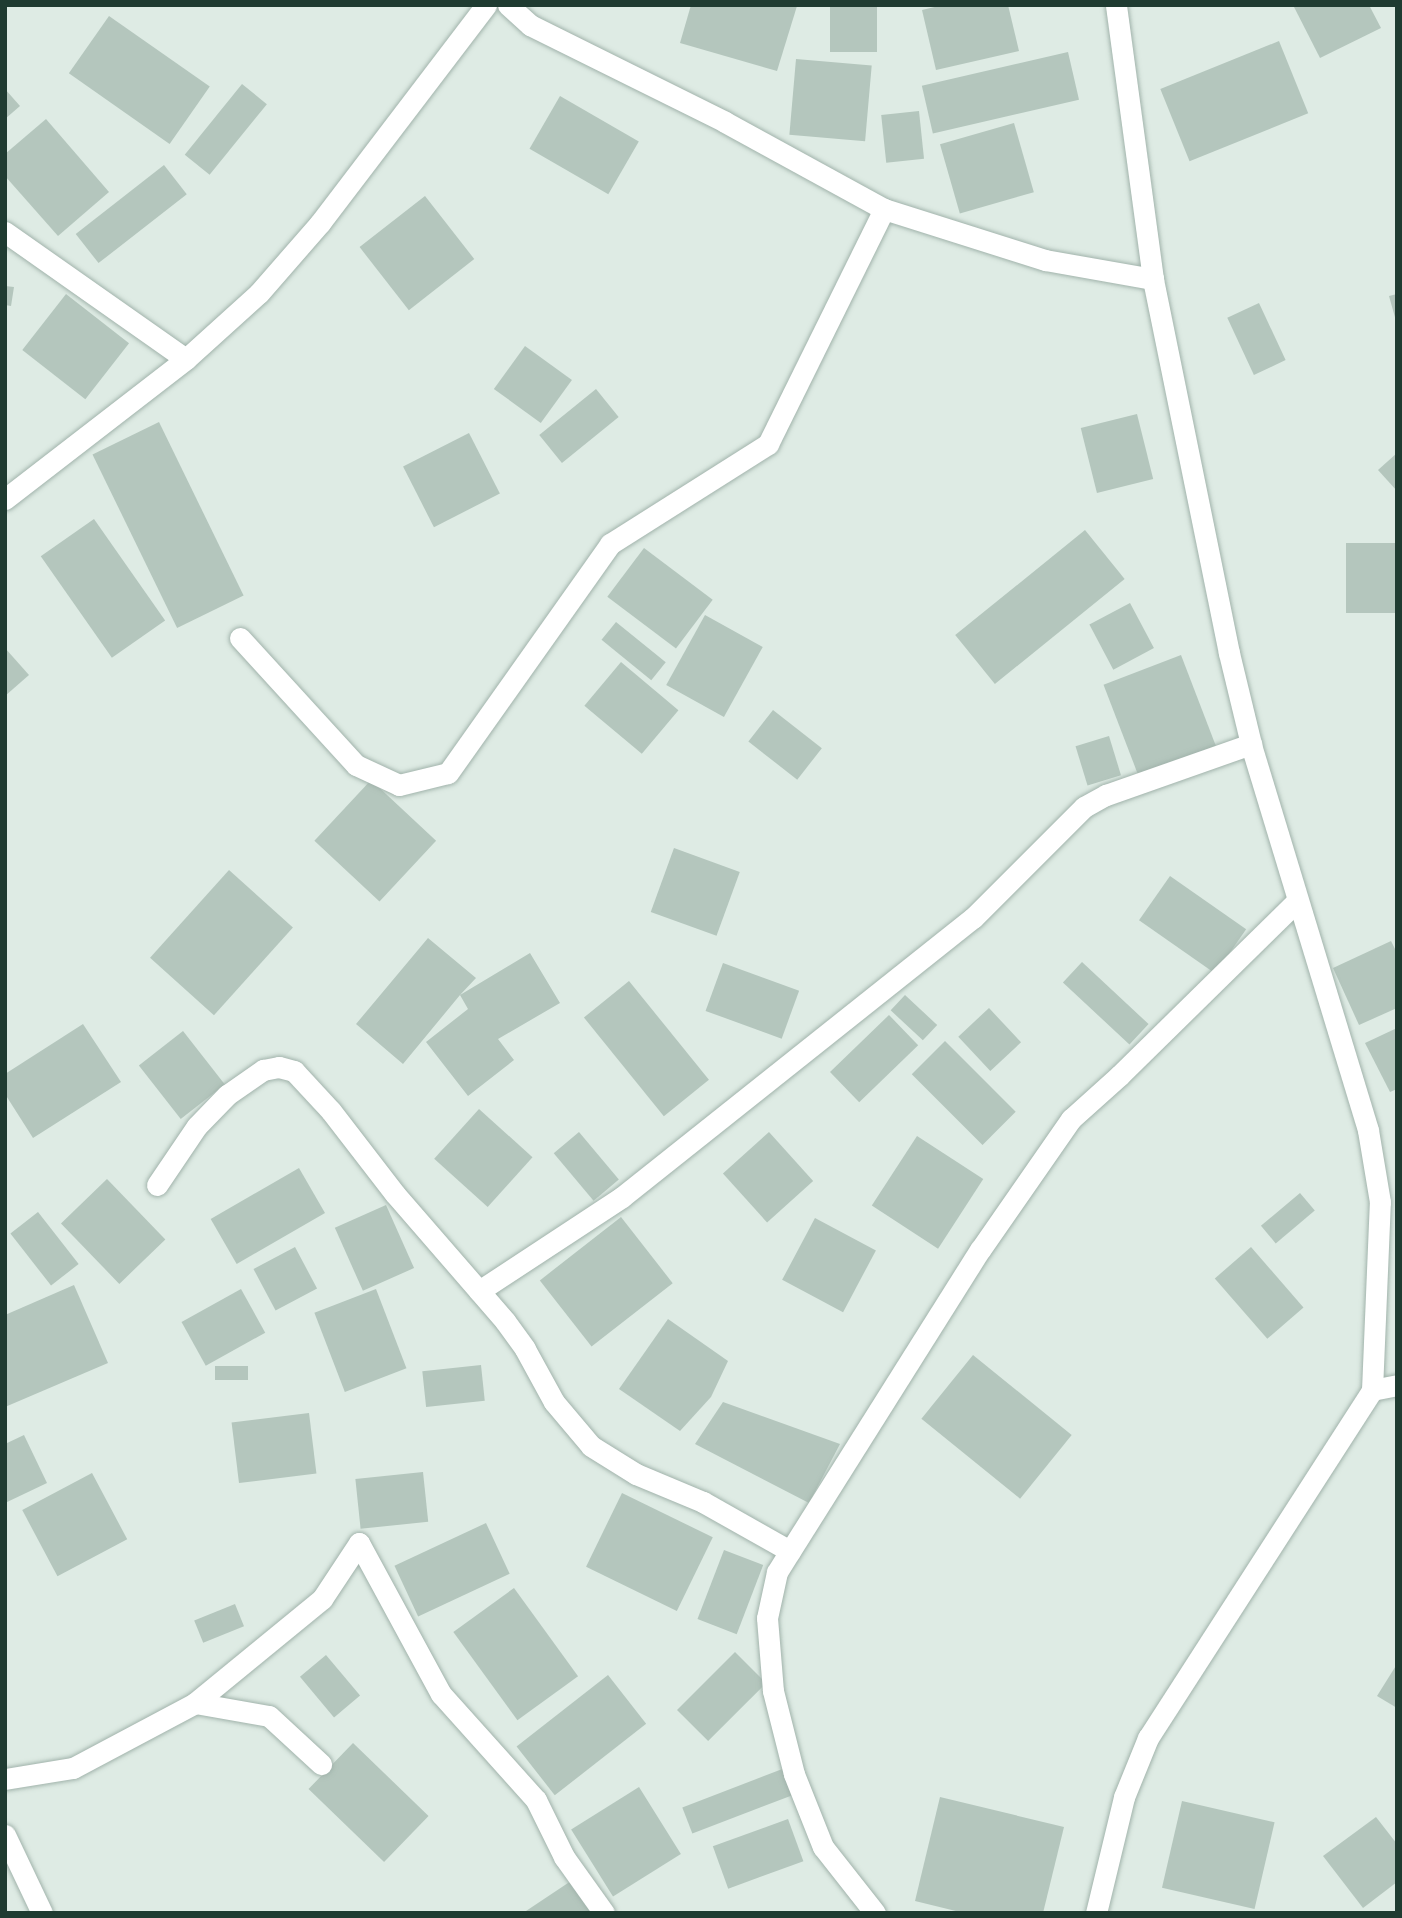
<!DOCTYPE html>
<html>
<head>
<meta charset="utf-8">
<style>
	body { margin:0 }
	#map { position:relative; width:1402px; height:1918px; overflow:hidden; background:#deebe4; font-family:"Work Sans",sans-serif }
	div>[style] { position:absolute }
	[style*='--x'] { left:calc(var(--x)*1px); top:calc(var(--y)*1px); width:calc(var(--w)*1px); rotate:calc(var(--a)*1deg) }
	.building>* { inset:0; background:#b4c6bd; transform-origin:0 0 }
	.roads { filter:drop-shadow(0 0 2px #a1b3ab) drop-shadow(0 0 2px #a1b3ab) }
	.street>* { height:21px; margin:-10.5px; padding:0 10.5px; transform-origin:10.5px; border-radius:10.5px; background:#fff }
	.secondary>* { height:21px; margin:-10.5px; padding:0 10.5px; transform-origin:10.5px; border-radius:10.5px; background:#fff }
	span { translate:-50% -50%; white-space:nowrap; text-align:center; line-height:1.15; -webkit-text-stroke:5px #eff7f2; paint-order:stroke }
	.frame { position:absolute; inset:0; border:7px solid #1f3b31; pointer-events:none }
</style>
</head>
<body>
<div id="map">
	<div class="building">
		<i style="clip-path:polygon(691px 5px,797px 6px,777px 71px,680px 43px)"></i>
		<i style="left:830px;top:5px;width:47px;height:47px"></i>
		<i style="clip-path:polygon(943px 5px,1008px 5px,1019px 51px,936px 70px,922px 10px)"></i>
		<i style="clip-path:polygon(1293px 5px,1369px 5px,1381px 28px,1320px 58px)"></i>
		<i style="left:109px;top:16px;width:123px;height:70px;rotate:35deg"></i>
		<i style="left:1279px;top:41px;width:78px;height:128px;rotate:68deg"></i>
		<i style="left:1068px;top:52px;width:49px;height:150px;rotate:77deg"></i>
		<i style="left:796px;top:59px;width:76px;height:76px;rotate:5deg"></i>
		<i style="left:242px;top:84px;width:32px;height:91px;rotate:39deg"></i>
		<i style="clip-path:polygon(5px 89px,20px 106px,5px 119px)"></i>
		<i style="left:560px;top:96px;width:91px;height:61px;rotate:30deg"></i>
		<i style="left:919px;top:111px;width:48px;height:38px;rotate:84deg"></i>
		<i style="clip-path:polygon(46px 119px,109px 192px,58px 236px,5px 176px,5px 154px)"></i>
		<i style="left:1014px;top:123px;width:72px;height:77px;rotate:74deg"></i>
		<i style="left:164px;top:165px;width:37px;height:112px;rotate:52deg"></i>
		<i style="left:425px;top:196px;width:80px;height:83px;rotate:52deg"></i>
		<i style="clip-path:polygon(5px 286px,14px 287px,11px 306px,5px 305px)"></i>
		<i style="left:66px;top:294px;width:80px;height:71px;rotate:38deg"></i>
		<i style="clip-path:polygon(1397px 294px,1397px 321px,1396px 321px,1389px 296px)"></i>
		<i style="left:1259px;top:303px;width:63px;height:35px;rotate:65deg"></i>
		<i style="left:525px;top:346px;width:58px;height:53px;rotate:36deg"></i>
		<i style="left:596px;top:389px;width:36px;height:73px;rotate:51deg"></i>
		<i style="left:1137px;top:414px;width:67px;height:58px;rotate:76deg"></i>
		<i style="left:159px;top:422px;width:193px;height:74px;rotate:64deg"></i>
		<i style="left:469px;top:433px;width:68px;height:74px;rotate:63deg"></i>
		<i style="clip-path:polygon(1397px 453px,1397px 491px,1378px 470px)"></i>
		<i style="left:94px;top:519px;width:124px;height:65px;rotate:55deg"></i>
		<i style="left:1085px;top:530px;width:63px;height:167px;rotate:51deg"></i>
		<i style="left:1397px;top:543px;width:70px;height:51px;rotate:90deg"></i>
		<i style="left:644px;top:548px;width:86px;height:61px;rotate:37deg"></i>
		<i style="left:1130px;top:603px;width:51px;height:46px;rotate:62deg"></i>
		<i style="left:705px;top:615px;width:66px;height:80px;rotate:29deg"></i>
		<i style="left:616px;top:622px;width:64px;height:23px;rotate:39deg"></i>
		<i style="clip-path:polygon(5px 648px,29px 675px,5px 696px)"></i>
		<i style="left:1181px;top:655px;width:99px;height:83px;rotate:69deg"></i>
		<i style="left:621px;top:662px;width:75px;height:57px;rotate:40deg"></i>
		<i style="left:773px;top:710px;width:62px;height:40px;rotate:38deg"></i>
		<i style="left:1109px;top:736px;width:41px;height:35px;rotate:73deg"></i>
		<i style="left:371px;top:780px;width:89px;height:83px;rotate:43deg"></i>
		<i style="left:674px;top:848px;width:70px;height:68px;rotate:20deg"></i>
		<i style="left:229px;top:870px;width:86px;height:118px;rotate:42deg"></i>
		<i style="left:1170px;top:876px;width:93px;height:54px;rotate:35deg"></i>
		<i style="clip-path:polygon(428px 938px,476px 978px,460px 995px,530px 953px,560px 1003px,498px 1039px,514px 1060px,468px 1096px,426px 1042px,468px 1009px,460px 995px,403px 1064px,356px 1024px)"></i>
		<i style="clip-path:polygon(1391px 941px,1397px 953px,1397px 1008px,1359px 1025px,1333px 968px)"></i>
		<i style="left:1082px;top:962px;width:91px;height:28px;rotate:43deg"></i>
		<i style="left:723px;top:963px;width:81px;height:51px;rotate:20deg"></i>
		<i style="left:629px;top:981px;width:127px;height:58px;rotate:51deg"></i>
		<i style="left:905px;top:995px;width:44px;height:21px;rotate:43deg"></i>
		<i style="left:989px;top:1008px;width:47px;height:42px;rotate:47deg"></i>
		<i style="left:889px;top:1015px;width:42px;height:82px;rotate:46deg"></i>
		<i style="clip-path:polygon(83px 1024px,121px 1082px,33px 1138px,5px 1094px,5px 1074px)"></i>
		<i style="clip-path:polygon(1397px 1028px,1397px 1089px,1390px 1092px,1365px 1043px)"></i>
		<i style="left:183px;top:1031px;width:68px;height:56px;rotate:52deg"></i>
		<i style="left:945px;top:1041px;width:100px;height:47px;rotate:45deg"></i>
		<i style="left:479px;top:1109px;width:72px;height:67px;rotate:42deg"></i>
		<i style="left:579px;top:1132px;width:62px;height:33px;rotate:50deg"></i>
		<i style="left:769px;top:1132px;width:66px;height:62px;rotate:48deg"></i>
		<i style="left:917px;top:1136px;width:79px;height:83px;rotate:33deg"></i>
		<i style="left:299px;top:1168px;width:52px;height:102px;rotate:60deg"></i>
		<i style="left:107px;top:1179px;width:84px;height:64px;rotate:46deg"></i>
		<i style="left:1300px;top:1193px;width:23px;height:51px;rotate:50deg"></i>
		<i style="left:386px;top:1205px;width:69px;height:56px;rotate:66deg"></i>
		<i style="left:38px;top:1212px;width:66px;height:35px;rotate:52deg"></i>
		<i style="left:621px;top:1217px;width:84px;height:103px;rotate:52deg"></i>
		<i style="left:815px;top:1218px;width:69px;height:70px;rotate:28deg"></i>
		<i style="left:295px;top:1247px;width:47px;height:47px;rotate:62deg"></i>
		<i style="left:1251px;top:1247px;width:80px;height:48px;rotate:49deg"></i>
		<i style="clip-path:polygon(74px 1285px,108px 1363px,5px 1407px,5px 1315px)"></i>
		<i style="left:241px;top:1289px;width:50px;height:68px;rotate:61deg"></i>
		<i style="left:376px;top:1289px;width:85px;height:66px;rotate:69deg"></i>
		<i style="clip-path:polygon(668px 1319px,728px 1361px,711px 1397px,680px 1431px,619px 1389px)"></i>
		<i style="left:973px;top:1355px;width:127px;height:82px;rotate:39deg"></i>
		<i style="left:481px;top:1365px;width:36px;height:59px;rotate:84deg"></i>
		<i style="left:215px;top:1366px;width:33px;height:14px"></i>
		<i style="clip-path:polygon(723px 1402px,840px 1444px,809px 1503px,695px 1444px)"></i>
		<i style="left:309px;top:1413px;width:61px;height:78px;rotate:83deg"></i>
		<i style="clip-path:polygon(24px 1435px,47px 1483px,5px 1503px,5px 1444px)"></i>
		<i style="left:423px;top:1472px;width:50px;height:68px;rotate:84deg"></i>
		<i style="left:92px;top:1473px;width:75px;height:79px;rotate:62deg"></i>
		<i style="left:622px;top:1493px;width:101px;height:82px;rotate:26deg"></i>
		<i style="left:486px;top:1523px;width:56px;height:101px;rotate:65deg"></i>
		<i style="left:724px;top:1550px;width:42px;height:74px;rotate:21deg"></i>
		<i style="left:514px;top:1588px;width:109px;height:75px;rotate:54deg"></i>
		<i style="left:235px;top:1604px;width:24px;height:44px;rotate:68deg"></i>
		<i style="left:735px;top:1652px;width:44px;height:82px;rotate:45deg"></i>
		<i style="left:326px;top:1655px;width:53px;height:34px;rotate:50deg"></i>
		<i style="clip-path:polygon(1397px 1664px,1397px 1708px,1377px 1696px)"></i>
		<i style="left:608px;top:1675px;width:62px;height:116px;rotate:52deg"></i>
		<i style="left:353px;top:1743px;width:105px;height:64px;rotate:44deg"></i>
		<i style="left:785px;top:1768px;width:28px;height:110px;rotate:69deg"></i>
		<i style="left:639px;top:1787px;width:79px;height:80px;rotate:58deg"></i>
		<i style="clip-path:polygon(940px 1797px,1064px 1827px,1043px 1913px,964px 1913px,915px 1901px)"></i>
		<i style="left:1182px;top:1801px;width:95px;height:89px;rotate:13deg"></i>
		<i style="clip-path:polygon(1376px 1817px,1397px 1844px,1397px 1882px,1363px 1908px,1323px 1856px)"></i>
		<i style="left:788px;top:1819px;width:45px;height:80px;rotate:70deg"></i>
		<i style="clip-path:polygon(571px 1881px,592px 1913px,523px 1913px)"></i>
	</div>
	<div class="roads">
		<div class="street">
			<i style="--x:508;--y:5;--w:30;--a:42"></i>
			<i style="--x:530;--y:25;--w:218;--a:26.4"></i>
			<i style="--x:725;--y:122;--w:181;--a:28.7"></i>
			<i style="--x:884;--y:209;--w:169;--a:17.6"></i>
			<i style="--x:1045;--y:260;--w:110;--a:10"></i>
			<i style="--x:5;--y:232;--w:221;--a:35.1"></i>
			<i style="--x:5;--y:499;--w:229;--a:-37.7"></i>
			<i style="--x:186;--y:359;--w:98;--a:-42.1"></i>
			<i style="--x:259;--y:293;--w:93;--a:-48.9"></i>
			<i style="--x:320;--y:223;--w:274;--a:-52.7"></i>
			<i style="--x:240;--y:638;--w:172;--a:47.6"></i>
			<i style="--x:356;--y:765;--w:47;--a:24.9"></i>
			<i style="--x:399;--y:785;--w:50;--a:-13.8"></i>
			<i style="--x:448;--y:773;--w:281;--a:-54.7"></i>
			<i style="--x:610;--y:544;--w:187;--a:-32.3"></i>
			<i style="--x:768;--y:444;--w:262;--a:-63.7"></i>
			<i style="--x:157;--y:1185;--w:71;--a:-55.9"></i>
			<i style="--x:197;--y:1126;--w:43;--a:-45.9"></i>
			<i style="--x:227;--y:1095;--w:44;--a:-34.8"></i>
			<i style="--x:263;--y:1070;--w:16;--a:-11"></i>
			<i style="--x:279;--y:1067;--w:16;--a:15"></i>
			<i style="--x:294;--y:1071;--w:54;--a:47.2"></i>
			<i style="--x:331;--y:1111;--w:105;--a:52.4"></i>
			<i style="--x:395;--y:1194;--w:168;--a:49.1"></i>
			<i style="--x:505;--y:1321;--w:34;--a:54"></i>
			<i style="--x:525;--y:1349;--w:60;--a:61.3"></i>
			<i style="--x:554;--y:1402;--w:57;--a:49.9"></i>
			<i style="--x:591;--y:1446;--w:53;--a:31.9"></i>
			<i style="--x:636;--y:1474;--w:73;--a:22.7"></i>
			<i style="--x:703;--y:1502;--w:100;--a:29.4"></i>
			<i style="--x:479;--y:1291;--w:171;--a:-33.3"></i>
			<i style="--x:622;--y:1197;--w:448;--a:-38.5"></i>
			<i style="--x:973;--y:918;--w:157;--a:-45"></i>
			<i style="--x:1084;--y:807;--w:25;--a:-29"></i>
			<i style="--x:1106;--y:795;--w:154;--a:-19.4"></i>
			<i style="--x:1372;--y:1390;--w:25;--a:-11"></i>
			<i style="--x:195;--y:1703;--w:75;--a:10"></i>
			<i style="--x:269;--y:1716;--w:71;--a:42.7"></i>
			<i style="--x:5;--y:1779;--w:69;--a:-9.2"></i>
			<i style="--x:73;--y:1768;--w:138;--a:-28"></i>
			<i style="--x:195;--y:1703;--w:164;--a:-39.3"></i>
			<i style="--x:322;--y:1599;--w:67;--a:-56.5"></i>
			<i style="--x:359;--y:1543;--w:172;--a:61.5"></i>
			<i style="--x:441;--y:1694;--w:142;--a:48.1"></i>
			<i style="--x:536;--y:1800;--w:64;--a:63.8"></i>
			<i style="--x:564;--y:1857;--w:69;--a:54.5"></i>
			<i style="--x:875;--y:1913;--w:84;--a:-128.2"></i>
			<i style="--x:823;--y:1847;--w:79;--a:-111.7"></i>
			<i style="--x:794;--y:1774;--w:86;--a:-104.2"></i>
			<i style="--x:773;--y:1691;--w:73;--a:-94.7"></i>
			<i style="--x:767;--y:1618;--w:47;--a:-77.7"></i>
			<i style="--x:777;--y:1572;--w:381;--a:-57.8"></i>
			<i style="--x:980;--y:1250;--w:160;--a:-55.2"></i>
			<i style="--x:1071;--y:1119;--w:66;--a:-41.9"></i>
			<i style="--x:1120;--y:1075;--w:248;--a:-44.5"></i>
		</div>
		<div class="secondary">
			<i style="--x:5;--y:1835;--w:86;--a:64.6"></i>
			<i style="--x:1096;--y:1913;--w:119;--a:-76.4"></i>
			<i style="--x:1124;--y:1797;--w:64;--a:-67.9"></i>
			<i style="--x:1148;--y:1738;--w:414;--a:-57.2"></i>
			<i style="--x:1372;--y:1390;--w:188;--a:-87.6"></i>
			<i style="--x:1380;--y:1202;--w:73;--a:-99.5"></i>
			<i style="--x:1368;--y:1130;--w:403;--a:-106.9"></i>
			<i style="--x:1251;--y:744;--w:94;--a:-103.6"></i>
			<i style="--x:1229;--y:653;--w:382;--a:-101.5"></i>
			<i style="--x:1153;--y:279;--w:276;--a:-97.7"></i>
		</div>
	</div>
	<div class="frame"></div>
</div>
</body>
</html>
